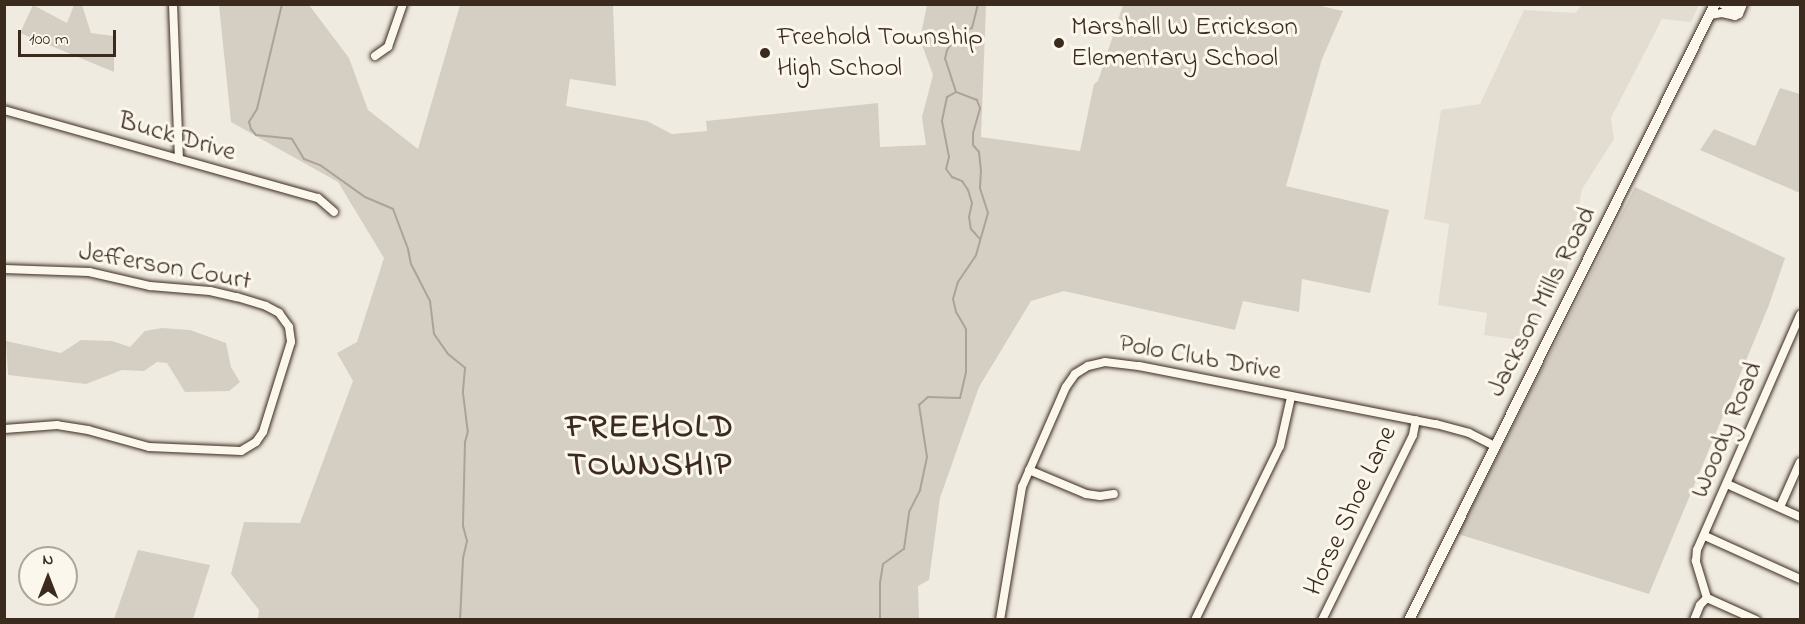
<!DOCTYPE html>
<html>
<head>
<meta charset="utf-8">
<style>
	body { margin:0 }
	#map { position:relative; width:1805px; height:624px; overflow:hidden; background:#f0ebe0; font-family:"Indie Flower",sans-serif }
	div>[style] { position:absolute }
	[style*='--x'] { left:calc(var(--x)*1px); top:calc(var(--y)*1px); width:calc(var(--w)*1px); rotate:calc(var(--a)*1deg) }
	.built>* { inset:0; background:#e2dcd1 }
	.green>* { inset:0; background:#d5cec3 }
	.stream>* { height:2px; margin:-1px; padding:0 1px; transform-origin:1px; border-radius:1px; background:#aca397 }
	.roads { filter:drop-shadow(0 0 2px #3b2a1e) drop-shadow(0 0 2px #3b2a1e) }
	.minor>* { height:8px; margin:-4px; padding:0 4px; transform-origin:4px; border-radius:4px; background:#fbf7ec }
	.major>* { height:10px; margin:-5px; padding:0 5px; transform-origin:5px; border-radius:5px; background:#fbf7ec }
	.dots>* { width:16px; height:16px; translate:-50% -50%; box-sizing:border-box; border:3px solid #fbf7ec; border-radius:50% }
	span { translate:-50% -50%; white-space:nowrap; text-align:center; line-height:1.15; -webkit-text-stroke:6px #fbf7ec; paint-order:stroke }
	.poi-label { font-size:27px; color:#3b2a1e }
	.left { translate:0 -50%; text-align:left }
	.street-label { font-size:27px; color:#3b2a1e }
	.district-label { font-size:33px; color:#3b2a1e; font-weight:700; letter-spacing:1.5px }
	.frame { position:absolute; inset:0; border:6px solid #3b2a1e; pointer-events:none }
	.north { position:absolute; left:18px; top:546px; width:60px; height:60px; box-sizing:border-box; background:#fbf7ec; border:2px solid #aea59a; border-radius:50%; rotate:0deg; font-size:16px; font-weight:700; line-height:24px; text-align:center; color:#3b2a1e }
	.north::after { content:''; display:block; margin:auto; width:21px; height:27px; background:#3b2a1e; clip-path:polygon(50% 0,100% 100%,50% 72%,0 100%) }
	.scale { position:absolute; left:18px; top:30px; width:98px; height:27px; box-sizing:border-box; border:3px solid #3b2a1e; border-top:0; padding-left:8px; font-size:18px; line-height:21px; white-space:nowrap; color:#3b2a1e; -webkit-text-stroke:4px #fbf7ec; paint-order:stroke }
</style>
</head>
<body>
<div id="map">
	<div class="built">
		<i style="clip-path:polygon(1581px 5px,1699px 5px,1691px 22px,1662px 19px,1611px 118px,1614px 139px,1582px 189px,1565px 278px,1563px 280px,1547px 277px,1538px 321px,1524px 319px,1520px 340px,1484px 335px,1487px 313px,1438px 305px,1449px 224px,1424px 219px,1441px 110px,1480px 104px,1524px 10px,1576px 13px)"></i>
	</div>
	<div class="green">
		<i style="clip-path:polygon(33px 5px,67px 23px,74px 5px,82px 5px,91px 33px,114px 36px,114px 72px,20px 33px)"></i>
		<i style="clip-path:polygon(219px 5px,309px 5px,349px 58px,368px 110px,418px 149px,460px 5px,613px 5px,616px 86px,570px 79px,566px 106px,647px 121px,672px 134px,707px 131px,706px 121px,878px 103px,880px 147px,926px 145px,922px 117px,933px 75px,920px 39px,927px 5px,986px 5px,981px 137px,1080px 151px,1094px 84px,1098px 81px,1123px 5px,1316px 5px,1343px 11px,1322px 59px,1286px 186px,1389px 210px,1370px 293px,1302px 279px,1299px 312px,1243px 301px,1235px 330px,1064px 291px,1031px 301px,979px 387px,940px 498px,929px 580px,918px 586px,919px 619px,258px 619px,259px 610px,231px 574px,244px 522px,300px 523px,353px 381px,337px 353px,357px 342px,384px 258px,338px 182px,231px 122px)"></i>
		<i style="clip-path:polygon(1780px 88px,1800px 94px,1800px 193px,1700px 150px,1714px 129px,1755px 146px)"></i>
		<i style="clip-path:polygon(1635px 187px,1785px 258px,1769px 305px,1649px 594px,1458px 534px)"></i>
		<i style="clip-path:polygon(162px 328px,190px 330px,226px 343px,231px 367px,240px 382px,229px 391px,185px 392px,167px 363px,157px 362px,144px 371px,122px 370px,86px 384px,8px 375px,6px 341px,61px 353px,81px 340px,112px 341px,130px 347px,145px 331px)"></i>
		<i style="clip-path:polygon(138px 550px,210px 565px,193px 619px,114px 619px)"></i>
	</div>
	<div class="stream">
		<i style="--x:282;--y:4;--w:108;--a:103.4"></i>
		<i style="--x:257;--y:109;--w:15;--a:122"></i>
		<i style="--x:249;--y:122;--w:7;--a:74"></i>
		<i style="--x:251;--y:129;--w:8;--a:50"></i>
		<i style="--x:256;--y:135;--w:36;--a:6"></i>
		<i style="--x:292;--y:139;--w:23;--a:59"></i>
		<i style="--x:304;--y:159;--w:17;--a:21"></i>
		<i style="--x:320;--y:165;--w:55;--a:35.4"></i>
		<i style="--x:365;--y:197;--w:30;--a:23"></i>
		<i style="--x:393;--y:209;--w:43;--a:69.4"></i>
		<i style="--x:408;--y:249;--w:15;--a:79"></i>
		<i style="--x:411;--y:264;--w:42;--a:62.8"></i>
		<i style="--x:430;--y:301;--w:33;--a:83"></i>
		<i style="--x:434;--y:334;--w:24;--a:55"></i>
		<i style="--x:448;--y:354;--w:22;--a:39"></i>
		<i style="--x:465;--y:368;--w:25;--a:95"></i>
		<i style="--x:463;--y:393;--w:38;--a:83"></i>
		<i style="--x:468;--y:431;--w:11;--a:105"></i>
		<i style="--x:465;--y:442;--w:84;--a:91.4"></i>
		<i style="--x:463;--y:526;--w:16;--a:75"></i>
		<i style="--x:467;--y:541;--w:18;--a:103"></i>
		<i style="--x:463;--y:559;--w:61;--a:92.8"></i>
		<i style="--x:956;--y:92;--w:35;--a:-108"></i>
		<i style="--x:945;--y:59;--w:9;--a:-77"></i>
		<i style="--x:947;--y:50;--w:21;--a:-53"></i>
		<i style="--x:960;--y:33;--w:13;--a:-23"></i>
		<i style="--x:972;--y:28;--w:25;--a:-76"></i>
		<i style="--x:880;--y:620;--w:37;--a:-90"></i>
		<i style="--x:880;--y:583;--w:19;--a:-81"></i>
		<i style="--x:883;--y:564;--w:26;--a:-36"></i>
		<i style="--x:904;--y:549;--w:37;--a:-82"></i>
		<i style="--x:909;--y:512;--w:25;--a:-63"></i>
		<i style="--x:920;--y:490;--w:34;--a:-78"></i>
		<i style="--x:927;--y:457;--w:53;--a:-98.7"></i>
		<i style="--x:919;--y:405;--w:12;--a:-42"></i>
		<i style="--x:928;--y:397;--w:32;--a:2"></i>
		<i style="--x:960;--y:398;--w:27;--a:-77"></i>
		<i style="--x:966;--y:372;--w:43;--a:-90"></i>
		<i style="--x:966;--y:329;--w:20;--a:-120"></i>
		<i style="--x:956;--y:312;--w:13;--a:-103"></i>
		<i style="--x:953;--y:299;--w:18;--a:-74"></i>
		<i style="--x:958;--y:282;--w:32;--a:-56"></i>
		<i style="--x:976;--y:255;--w:44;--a:-74.1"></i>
		<i style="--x:988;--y:213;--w:26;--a:-108"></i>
		<i style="--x:980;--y:188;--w:17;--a:-87"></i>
		<i style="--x:981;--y:171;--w:19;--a:-96"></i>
		<i style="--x:979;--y:152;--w:9;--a:-131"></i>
		<i style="--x:973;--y:145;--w:12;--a:-90"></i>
		<i style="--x:973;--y:133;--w:26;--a:-74"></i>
		<i style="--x:980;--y:108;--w:9;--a:-111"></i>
		<i style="--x:977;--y:100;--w:22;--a:-159"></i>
		<i style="--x:956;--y:92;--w:10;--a:151"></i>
		<i style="--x:947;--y:97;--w:25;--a:102"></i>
		<i style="--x:942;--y:121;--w:37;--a:79"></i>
		<i style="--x:949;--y:157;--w:12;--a:104"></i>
		<i style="--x:946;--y:169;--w:10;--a:53"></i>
		<i style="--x:952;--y:177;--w:11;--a:22"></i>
		<i style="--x:962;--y:181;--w:11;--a:56"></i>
		<i style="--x:968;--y:190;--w:14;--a:73"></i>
		<i style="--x:972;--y:203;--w:14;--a:102"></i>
		<i style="--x:969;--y:217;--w:12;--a:81"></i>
		<i style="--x:971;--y:229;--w:13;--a:48"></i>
	</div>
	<div class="roads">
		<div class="minor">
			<i style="--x:173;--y:4;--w:155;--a:87.8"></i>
			<i style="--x:1722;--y:4;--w:12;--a:31"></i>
			<i style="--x:1732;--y:10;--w:10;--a:-37"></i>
			<i style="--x:1710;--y:15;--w:12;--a:-9"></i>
			<i style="--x:1722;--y:13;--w:13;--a:13"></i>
			<i style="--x:1735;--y:16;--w:4;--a:-27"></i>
			<i style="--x:1739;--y:14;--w:11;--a:-68"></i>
			<i style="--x:375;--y:56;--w:16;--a:-35"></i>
			<i style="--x:388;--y:47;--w:46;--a:-70.8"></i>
			<i style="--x:4;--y:110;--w:326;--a:15.7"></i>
			<i style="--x:318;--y:198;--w:21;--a:41"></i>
			<i style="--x:4;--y:269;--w:85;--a:2"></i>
			<i style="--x:89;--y:272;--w:63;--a:12.9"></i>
			<i style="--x:150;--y:286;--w:60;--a:4.8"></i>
			<i style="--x:210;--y:291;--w:28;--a:13"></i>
			<i style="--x:237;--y:297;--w:30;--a:17"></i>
			<i style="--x:266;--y:306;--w:15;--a:28"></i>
			<i style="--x:279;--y:313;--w:17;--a:54"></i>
			<i style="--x:289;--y:327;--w:15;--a:82"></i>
			<i style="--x:291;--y:342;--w:94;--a:107.3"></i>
			<i style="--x:263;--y:432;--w:12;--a:125"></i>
			<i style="--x:256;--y:442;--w:17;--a:149"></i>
			<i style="--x:241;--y:451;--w:92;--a:-177.5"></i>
			<i style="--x:149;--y:447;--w:63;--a:-164.4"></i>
			<i style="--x:88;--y:430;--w:31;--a:-171"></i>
			<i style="--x:57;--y:425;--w:53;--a:175.7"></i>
			<i style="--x:1029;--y:470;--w:62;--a:22.8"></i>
			<i style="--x:1086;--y:494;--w:14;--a:8"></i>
			<i style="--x:1100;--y:496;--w:14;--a:-8"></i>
			<i style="--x:1727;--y:484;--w:80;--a:24.3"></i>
			<i style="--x:1780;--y:507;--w:49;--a:-66"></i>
			<i style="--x:1705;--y:536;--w:104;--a:24.4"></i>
			<i style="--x:1707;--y:598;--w:39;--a:-107"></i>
			<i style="--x:1696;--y:561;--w:11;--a:-85"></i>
			<i style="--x:1697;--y:550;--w:257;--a:-66.3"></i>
			<i style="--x:1707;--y:598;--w:54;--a:24.2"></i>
			<i style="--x:1000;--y:620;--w:135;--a:-80.6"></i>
			<i style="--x:1022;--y:487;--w:109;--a:-66.3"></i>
			<i style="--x:1066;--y:387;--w:16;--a:-55"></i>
			<i style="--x:1075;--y:374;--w:15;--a:-32"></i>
			<i style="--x:1088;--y:366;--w:17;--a:-13"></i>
			<i style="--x:1105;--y:362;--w:34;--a:7"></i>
			<i style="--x:1139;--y:366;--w:303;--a:11.1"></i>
			<i style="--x:1436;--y:424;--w:34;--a:15"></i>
			<i style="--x:1469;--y:433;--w:29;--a:27"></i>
			<i style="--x:1195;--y:620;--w:194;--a:-64"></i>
			<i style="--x:1280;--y:446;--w:50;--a:-77.3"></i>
			<i style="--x:1322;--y:620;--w:206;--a:-63.8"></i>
			<i style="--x:1413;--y:435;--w:15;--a:-79"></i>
			<i style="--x:1694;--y:620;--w:16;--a:-68"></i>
			<i style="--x:1700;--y:605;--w:10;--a:-45"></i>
		</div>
		<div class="major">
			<i style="--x:1409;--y:620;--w:688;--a:-63.58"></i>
		</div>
	</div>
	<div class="dots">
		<i style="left:1059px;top:43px;background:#3b2a1e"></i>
		<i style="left:765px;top:53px;background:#3b2a1e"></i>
	</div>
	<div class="poi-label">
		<span class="left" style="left:1071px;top:43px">Marshall W Errickson<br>Elementary School</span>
		<span class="left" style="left:777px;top:53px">Freehold Township<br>High School</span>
	</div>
	<div class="street-label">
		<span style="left:177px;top:137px;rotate:16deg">Buck Drive</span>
		<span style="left:165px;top:267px;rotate:10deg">Jefferson Court</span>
		<span style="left:1542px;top:302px;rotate:-63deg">Jackson Mills Road</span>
		<span style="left:1200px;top:358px;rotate:10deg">Polo Club Drive</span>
		<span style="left:1727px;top:430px;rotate:-67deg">Woody Road</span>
		<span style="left:1351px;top:511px;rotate:-65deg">Horse Shoe Lane</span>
	</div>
	<div class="district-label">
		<span style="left:650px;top:448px">FREEHOLD<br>TOWNSHIP</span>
	</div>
	<div class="frame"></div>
	<div class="north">N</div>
	<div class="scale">100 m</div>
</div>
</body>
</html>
